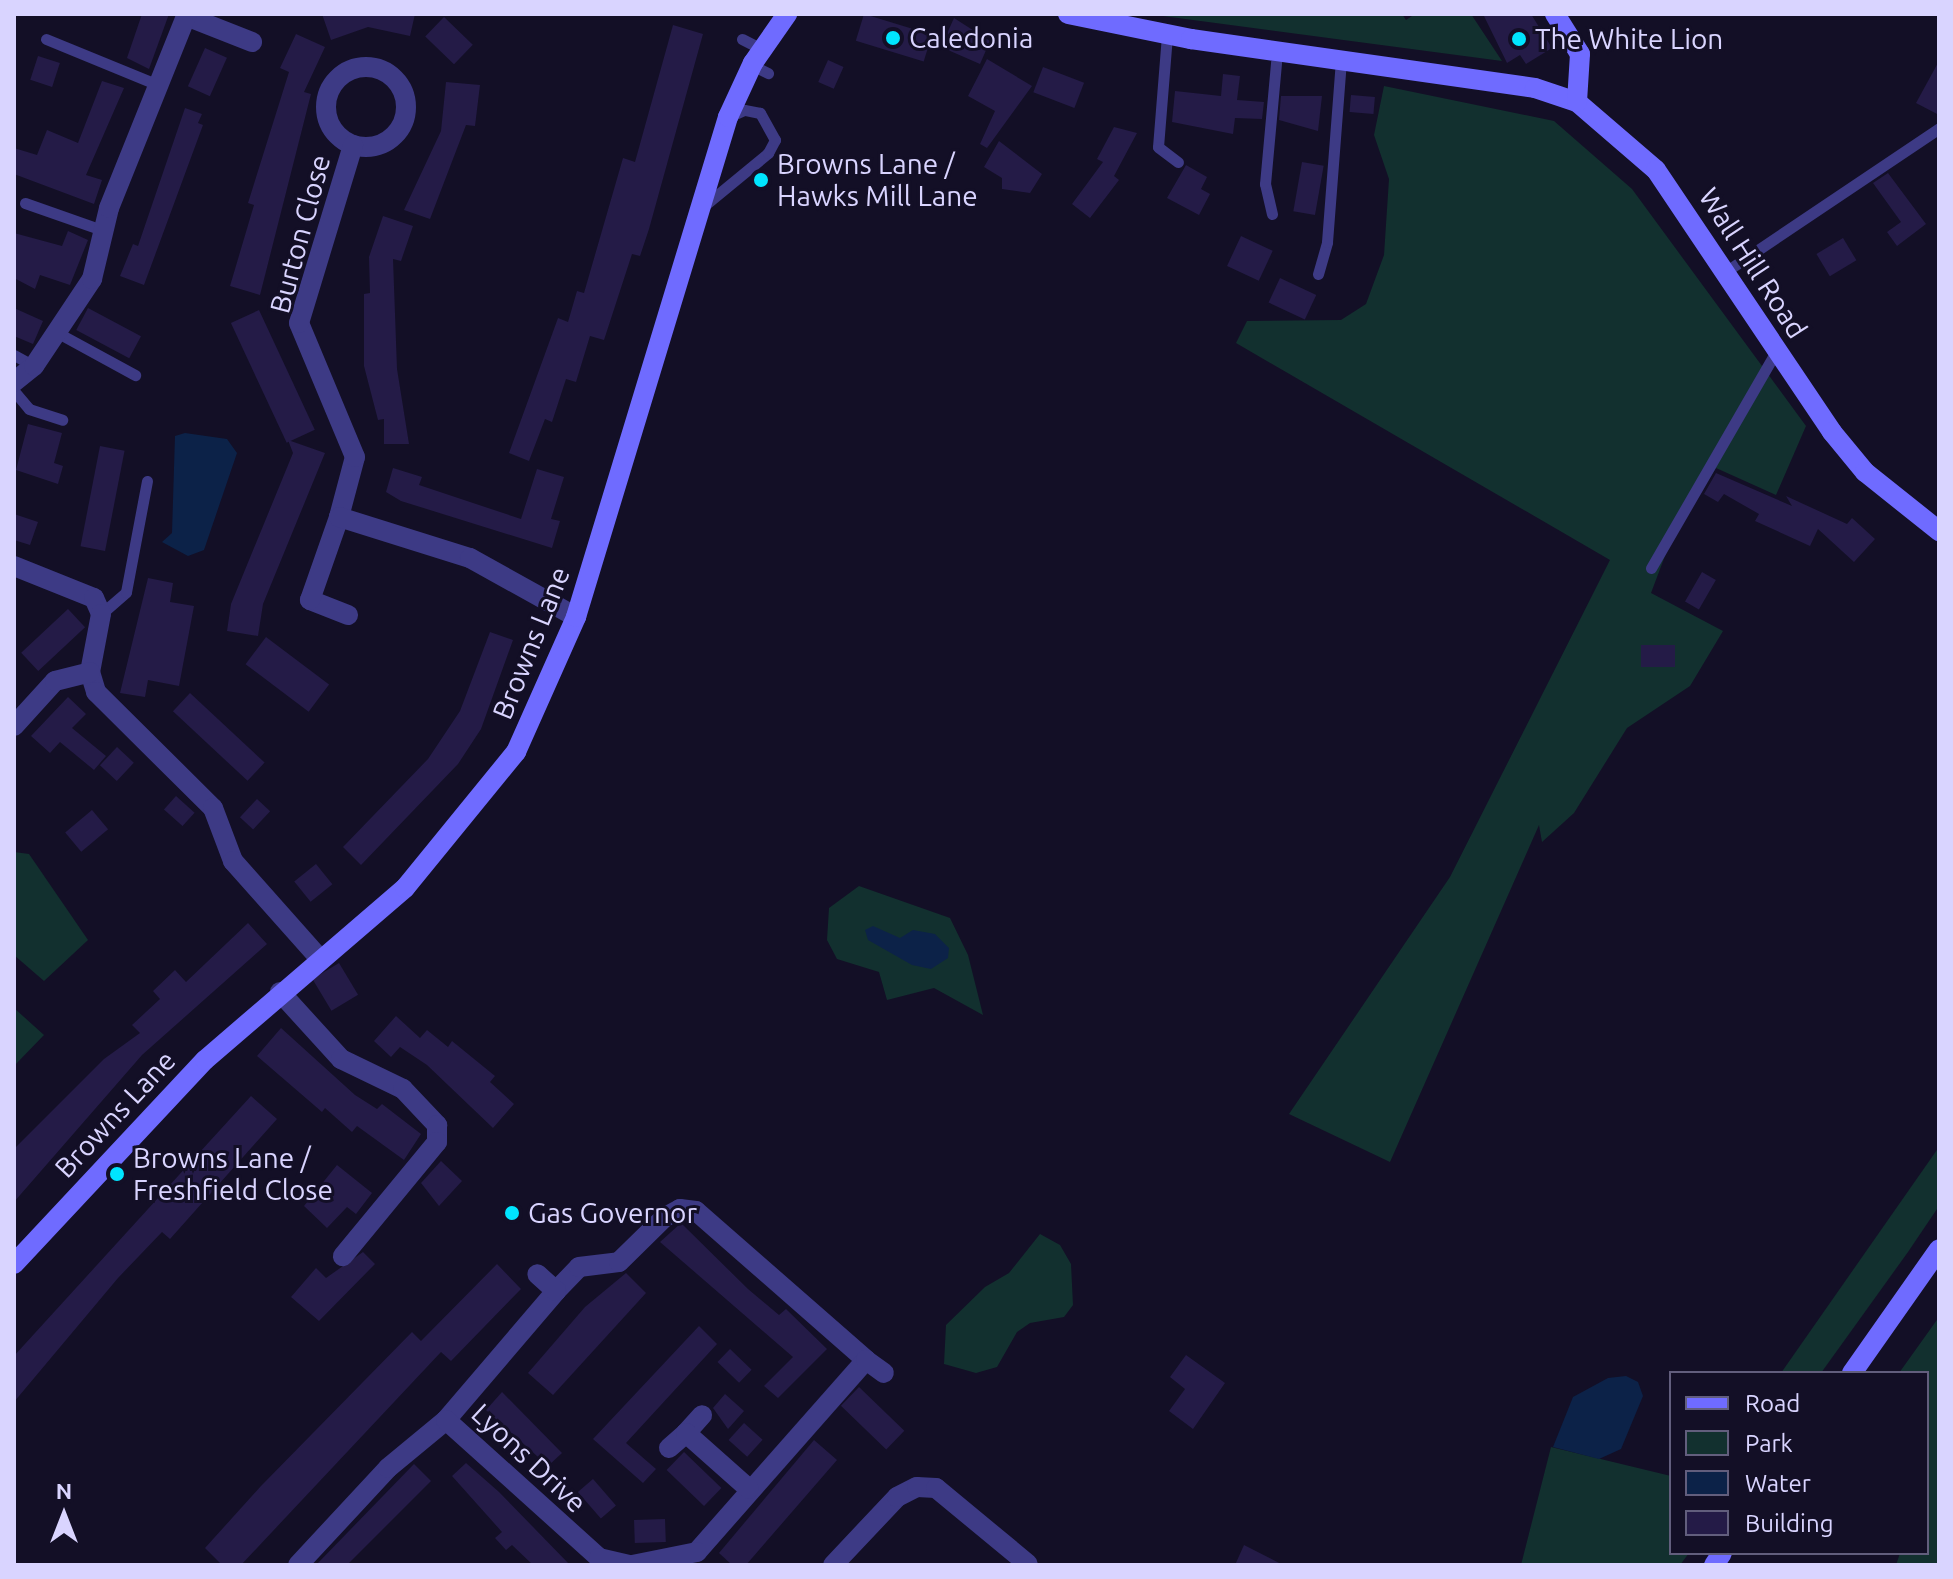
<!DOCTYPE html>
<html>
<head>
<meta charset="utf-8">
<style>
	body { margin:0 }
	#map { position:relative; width:1953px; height:1579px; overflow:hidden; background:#130f26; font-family:Ubuntu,sans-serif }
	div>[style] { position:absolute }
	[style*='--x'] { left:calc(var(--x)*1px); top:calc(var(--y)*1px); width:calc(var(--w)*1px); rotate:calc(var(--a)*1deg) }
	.green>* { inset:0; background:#12302f }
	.water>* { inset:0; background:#0c2248 }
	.building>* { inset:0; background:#241b47; transform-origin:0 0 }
	.lane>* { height:11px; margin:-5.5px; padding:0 5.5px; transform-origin:5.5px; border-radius:5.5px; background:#3d3a85 }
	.street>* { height:20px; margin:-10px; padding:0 10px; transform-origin:10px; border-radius:10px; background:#3d3a85 }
	.street>.ring { margin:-10px; padding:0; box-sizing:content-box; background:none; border:20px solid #3d3a85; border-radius:50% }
	.secondary>* { height:20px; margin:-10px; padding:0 10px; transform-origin:10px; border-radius:10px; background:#6f6bff }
	.dots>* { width:22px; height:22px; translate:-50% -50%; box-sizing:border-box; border:4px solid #130f26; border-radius:50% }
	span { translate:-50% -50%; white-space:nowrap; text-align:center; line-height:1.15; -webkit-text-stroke:6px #130f26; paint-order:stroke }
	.poi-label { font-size:28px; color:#d9d4ff }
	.left { translate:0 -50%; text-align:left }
	.street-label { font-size:28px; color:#d9d4ff }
	.frame { position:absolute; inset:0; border:16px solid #d9d4ff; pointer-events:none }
	.legend { position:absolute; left:1669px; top:1371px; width:260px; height:184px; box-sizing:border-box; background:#130f26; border:2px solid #625e7d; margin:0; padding:10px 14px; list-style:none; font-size:24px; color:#d9d4ff }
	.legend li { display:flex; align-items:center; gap:16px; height:40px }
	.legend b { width:40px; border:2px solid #625e7d }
	.north { position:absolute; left:24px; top:1475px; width:80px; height:80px; -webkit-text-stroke:6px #130f26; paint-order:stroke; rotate:0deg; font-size:22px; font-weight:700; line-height:32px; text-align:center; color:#d9d4ff }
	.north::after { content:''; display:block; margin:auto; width:28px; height:36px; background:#d9d4ff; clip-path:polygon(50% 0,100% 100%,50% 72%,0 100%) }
</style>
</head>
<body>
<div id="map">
	<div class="green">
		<i style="clip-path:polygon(1148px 14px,1402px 14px,1406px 20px,1415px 14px,1471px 14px,1502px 61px)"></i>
		<i style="clip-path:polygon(1384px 86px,1554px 121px,1632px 189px,1806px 426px,1776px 495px,1716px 468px,1671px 540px,1651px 593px,1723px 631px,1690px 686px,1627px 728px,1574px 813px,1542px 842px,1539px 825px,1390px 1162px,1289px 1114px,1450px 877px,1610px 560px,1236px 343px,1247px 321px,1341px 320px,1366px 304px,1384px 255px,1389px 179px,1374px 135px)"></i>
		<i style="clip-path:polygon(14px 852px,29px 854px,88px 940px,44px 981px,14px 955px)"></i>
		<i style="clip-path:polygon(859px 886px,950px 918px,968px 955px,983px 1015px,934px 988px,887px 1000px,879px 972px,837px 959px,827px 940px,829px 908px)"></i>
		<i style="clip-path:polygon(14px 1008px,44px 1035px,14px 1066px)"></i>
		<i style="clip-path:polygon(1939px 1147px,1939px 1206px,1908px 1252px,1821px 1373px,1781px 1373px)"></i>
		<i style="clip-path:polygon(1040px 1234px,1060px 1245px,1071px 1264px,1073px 1305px,1064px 1317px,1030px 1323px,1017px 1332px,997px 1367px,976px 1373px,944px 1364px,946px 1325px,985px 1287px,1009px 1273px)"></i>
		<i style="clip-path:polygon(1939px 1317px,1939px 1565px,1896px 1565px,1900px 1553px,1927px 1553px,1927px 1373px,1899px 1373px)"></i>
		<i style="clip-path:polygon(1551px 1447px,1671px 1476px,1671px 1553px,1689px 1553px,1680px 1565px,1521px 1565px)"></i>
	</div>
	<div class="water">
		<i style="clip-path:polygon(185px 433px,227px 439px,237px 453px,204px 550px,188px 556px,162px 542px,172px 533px,175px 436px)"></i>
		<i style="clip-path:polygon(873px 926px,900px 938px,913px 930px,935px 934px,949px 948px,948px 958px,931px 969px,912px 965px,868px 940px,865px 930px)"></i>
		<i style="clip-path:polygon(1626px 1376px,1638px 1382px,1643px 1396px,1621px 1449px,1599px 1459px,1553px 1447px,1573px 1397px,1608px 1378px)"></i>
	</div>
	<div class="building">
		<i style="clip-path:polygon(142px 14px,169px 14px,149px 69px,127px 58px)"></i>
		<i style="clip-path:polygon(322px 14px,415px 14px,410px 36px,368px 27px,331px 40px)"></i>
		<i style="left:864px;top:14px;width:71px;height:28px;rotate:17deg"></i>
		<i style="clip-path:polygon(1483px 14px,1531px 14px,1552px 48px,1526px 64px,1520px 55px,1507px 63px)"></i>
		<i style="left:444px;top:17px;width:40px;height:27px;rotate:44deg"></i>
		<i style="clip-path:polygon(954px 18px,990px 41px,980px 64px,941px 47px)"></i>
		<i style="clip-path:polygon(673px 25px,703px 34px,649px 229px,640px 256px,632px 254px,604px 340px,590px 336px,576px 382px,566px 379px,552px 422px,545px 419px,529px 461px,509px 453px,558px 318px,568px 322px,577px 291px,584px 293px,623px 158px,635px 162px)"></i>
		<i style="clip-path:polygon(296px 34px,325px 47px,304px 92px,311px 94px,260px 295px,230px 286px,254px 205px,248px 203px,289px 72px,280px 68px)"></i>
		<i style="left:205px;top:48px;width:24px;height:42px;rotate:24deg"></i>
		<i style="left:38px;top:56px;width:23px;height:25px;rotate:18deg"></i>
		<i style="clip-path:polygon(987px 59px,1032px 86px,987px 148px,980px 144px,995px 111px,968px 96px)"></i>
		<i style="left:828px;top:60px;width:17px;height:24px;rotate:24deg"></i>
		<i style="clip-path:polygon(1939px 61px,1939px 115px,1916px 103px)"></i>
		<i style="left:1043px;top:67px;width:44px;height:27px;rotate:21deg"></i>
		<i style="clip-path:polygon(1223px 74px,1240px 76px,1237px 100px,1264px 102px,1262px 119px,1235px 118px,1233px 134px,1172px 122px,1175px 91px,1221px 96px)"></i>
		<i style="clip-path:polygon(102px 81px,124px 88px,86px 175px,102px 180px,94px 204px,14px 174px,14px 148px,37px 155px,47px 130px,78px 143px)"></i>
		<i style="clip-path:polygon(446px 82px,480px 85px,475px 126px,466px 125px,430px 219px,404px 210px,441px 131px)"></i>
		<i style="left:1351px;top:95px;width:24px;height:17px;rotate:5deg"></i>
		<i style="clip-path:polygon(1281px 96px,1322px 96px,1318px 131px,1279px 120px)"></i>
		<i style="clip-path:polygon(185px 108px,202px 114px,198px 123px,203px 125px,144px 285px,120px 276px,133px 244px,138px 246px)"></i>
		<i style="clip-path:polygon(1114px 127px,1137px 133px,1114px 176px,1119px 180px,1090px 218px,1072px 204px,1103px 162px,1097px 159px)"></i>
		<i style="clip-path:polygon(999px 141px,1042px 174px,1030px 193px,1002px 189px,1002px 178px,984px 167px)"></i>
		<i style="left:1302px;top:162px;width:22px;height:50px;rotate:10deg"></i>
		<i style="clip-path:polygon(1186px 165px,1207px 177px,1201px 189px,1210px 194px,1199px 215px,1167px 198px)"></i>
		<i style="clip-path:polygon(1888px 173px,1926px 224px,1897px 246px,1887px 232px,1901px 222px,1873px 183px)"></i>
		<i style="clip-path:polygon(383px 216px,413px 226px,401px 261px,393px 259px,397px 369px,409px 444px,384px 444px,384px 419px,378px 420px,364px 366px,364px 294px,370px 293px,369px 257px)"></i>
		<i style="clip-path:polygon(68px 231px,88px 240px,70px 285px,40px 275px,35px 289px,14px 278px,14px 233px,62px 246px)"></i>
		<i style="left:1241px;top:236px;width:35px;height:33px;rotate:25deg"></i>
		<i style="left:1843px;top:238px;width:26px;height:31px;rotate:59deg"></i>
		<i style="left:1280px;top:278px;width:40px;height:27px;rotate:25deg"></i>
		<i style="clip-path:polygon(14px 308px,43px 321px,33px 344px,14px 336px)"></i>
		<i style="left:88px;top:308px;width:60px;height:25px;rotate:28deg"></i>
		<i style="left:259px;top:310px;width:132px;height:31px;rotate:65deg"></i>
		<i style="clip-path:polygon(28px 424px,62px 433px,54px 463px,63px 466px,58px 484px,16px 470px)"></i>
		<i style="clip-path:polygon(288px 440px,325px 453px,263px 604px,258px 636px,227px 631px,231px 604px,293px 453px)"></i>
		<i style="left:100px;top:446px;width:25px;height:102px;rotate:11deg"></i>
		<i style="clip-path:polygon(393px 468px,422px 477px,419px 485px,521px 519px,537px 469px,564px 477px,551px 519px,560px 521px,552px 548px,401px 501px,386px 492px)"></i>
		<i style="clip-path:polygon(1716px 473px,1792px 506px,1786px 496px,1847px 524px,1852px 518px,1875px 539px,1854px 562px,1818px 529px,1810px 546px,1755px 521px,1759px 514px,1724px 494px,1718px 502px,1704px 494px)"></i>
		<i style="clip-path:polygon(14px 514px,38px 522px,30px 545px,14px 540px)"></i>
		<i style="left:1702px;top:572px;width:16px;height:34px;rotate:30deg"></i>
		<i style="clip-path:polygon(148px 578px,173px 583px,170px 602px,194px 606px,179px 686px,148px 680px,145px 697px,120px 693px)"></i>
		<i style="left:68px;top:609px;width:25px;height:64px;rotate:47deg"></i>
		<i style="clip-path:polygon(490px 632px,513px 640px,481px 729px,458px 764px,361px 865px,343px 847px,428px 759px,460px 711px)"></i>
		<i style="left:266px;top:637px;width:79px;height:34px;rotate:37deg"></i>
		<i style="left:1641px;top:645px;width:34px;height:22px"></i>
		<i style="left:190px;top:693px;width:102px;height:25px;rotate:43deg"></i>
		<i style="clip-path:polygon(68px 697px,86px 714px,72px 728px,106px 756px,94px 770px,60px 742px,50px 753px,31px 736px)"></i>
		<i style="left:117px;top:747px;width:23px;height:25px;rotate:43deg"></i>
		<i style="left:176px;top:796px;width:25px;height:18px;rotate:42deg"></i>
		<i style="left:257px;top:799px;width:18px;height:25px;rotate:43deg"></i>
		<i style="left:92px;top:810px;width:25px;height:35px;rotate:50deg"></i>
		<i style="left:316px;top:864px;width:26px;height:28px;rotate:51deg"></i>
		<i style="clip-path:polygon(248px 923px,267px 944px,142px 1055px,14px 1202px,14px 1149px,104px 1059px,140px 1033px,132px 1025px,160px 999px,153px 991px,175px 970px,186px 982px)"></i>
		<i style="left:339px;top:963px;width:37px;height:31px;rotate:59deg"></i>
		<i style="clip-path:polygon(396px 1016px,420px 1038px,427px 1030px,448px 1047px,452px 1041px,495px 1076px,490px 1082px,514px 1104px,493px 1128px,427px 1065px,400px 1047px,391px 1057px,374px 1041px)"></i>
		<i style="clip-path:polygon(281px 1028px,355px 1095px,377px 1109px,382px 1104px,421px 1134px,404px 1160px,357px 1126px,352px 1132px,325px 1108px,322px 1112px,257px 1056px)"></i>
		<i style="clip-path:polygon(251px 1096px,277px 1119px,170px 1239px,162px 1232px,118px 1278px,14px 1402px,14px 1356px)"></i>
		<i style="clip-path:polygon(441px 1161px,462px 1181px,439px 1206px,421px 1183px)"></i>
		<i style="clip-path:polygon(337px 1165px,372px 1193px,356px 1214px,347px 1207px,327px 1228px,304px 1206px)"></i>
		<i style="clip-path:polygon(681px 1223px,748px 1289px,779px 1315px,786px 1309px,827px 1349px,778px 1398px,764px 1386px,793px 1357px,660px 1242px)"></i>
		<i style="clip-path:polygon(363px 1252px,375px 1264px,319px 1321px,291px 1297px,316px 1268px,326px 1278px)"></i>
		<i style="clip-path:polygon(497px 1264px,521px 1289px,451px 1361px,441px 1352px,241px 1565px,222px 1565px,205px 1548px,261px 1486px,412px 1332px,421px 1341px)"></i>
		<i style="clip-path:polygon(626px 1273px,646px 1293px,553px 1395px,528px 1373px,585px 1307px)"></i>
		<i style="clip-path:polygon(699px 1326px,717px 1344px,626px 1443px,656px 1469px,643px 1483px,593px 1439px)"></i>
		<i style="left:730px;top:1349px;width:30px;height:18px;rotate:44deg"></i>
		<i style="clip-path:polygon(1186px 1355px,1225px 1383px,1193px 1429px,1169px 1411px,1185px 1389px,1170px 1377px)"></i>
		<i style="left:859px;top:1387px;width:63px;height:26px;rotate:44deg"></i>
		<i style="clip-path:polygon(502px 1392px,562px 1453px,548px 1466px,486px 1410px)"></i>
		<i style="clip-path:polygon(725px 1394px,744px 1411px,728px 1429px,713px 1408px)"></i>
		<i style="left:744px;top:1423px;width:25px;height:23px;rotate:42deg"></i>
		<i style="clip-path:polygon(814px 1440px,837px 1460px,746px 1565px,732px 1565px,719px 1553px)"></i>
		<i style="left:684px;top:1452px;width:52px;height:25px;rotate:44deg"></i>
		<i style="clip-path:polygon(466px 1463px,499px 1492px,570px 1565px,533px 1565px,512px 1545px,506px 1550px,495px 1538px,502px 1532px,452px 1476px)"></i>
		<i style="clip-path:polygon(414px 1464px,431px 1481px,347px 1565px,316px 1565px)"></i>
		<i style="left:593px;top:1479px;width:35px;height:20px;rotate:49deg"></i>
		<i style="left:665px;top:1519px;width:23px;height:31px;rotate:88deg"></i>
		<i style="clip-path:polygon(1244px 1545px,1283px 1565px,1235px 1565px)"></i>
	</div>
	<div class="lane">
		<i style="--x:1167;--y:35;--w:112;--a:94.6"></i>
		<i style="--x:1158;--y:147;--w:25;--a:37"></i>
		<i style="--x:46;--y:39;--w:121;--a:22.3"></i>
		<i style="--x:742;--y:39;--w:22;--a:27"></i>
		<i style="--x:752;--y:65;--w:18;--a:27"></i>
		<i style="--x:25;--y:203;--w:85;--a:19.3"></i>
		<i style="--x:705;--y:205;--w:82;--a:-39.5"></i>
		<i style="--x:768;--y:153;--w:15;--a:-62"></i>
		<i style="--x:775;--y:140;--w:31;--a:-119"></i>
		<i style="--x:760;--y:113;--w:16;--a:-169"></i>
		<i style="--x:744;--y:110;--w:17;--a:156"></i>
		<i style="--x:1272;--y:214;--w:31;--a:-103"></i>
		<i style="--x:1265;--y:184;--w:134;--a:-84.8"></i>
		<i style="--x:1728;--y:270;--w:254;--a:-33.9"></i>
		<i style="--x:1318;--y:274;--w:33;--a:-74"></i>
		<i style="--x:1327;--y:242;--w:183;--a:-85.6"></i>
		<i style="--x:58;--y:333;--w:88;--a:28.6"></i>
		<i style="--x:14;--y:355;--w:23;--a:29"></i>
		<i style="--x:14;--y:391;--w:23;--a:50"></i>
		<i style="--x:29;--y:409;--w:35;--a:18"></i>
		<i style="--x:1651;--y:568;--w:252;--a:-60"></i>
		<i style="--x:101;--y:614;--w:33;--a:-41"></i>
		<i style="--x:126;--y:592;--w:113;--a:-79.3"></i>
	</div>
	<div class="street">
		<i style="--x:186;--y:16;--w:71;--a:21.5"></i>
		<i class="ring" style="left:326px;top:67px;width:60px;height:60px"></i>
		<i style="--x:14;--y:382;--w:26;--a:-39"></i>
		<i style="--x:34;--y:366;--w:105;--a:-56.3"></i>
		<i style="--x:92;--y:279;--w:73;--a:-76.5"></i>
		<i style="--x:109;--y:208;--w:209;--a:-68.1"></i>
		<i style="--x:339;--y:517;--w:62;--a:-75.1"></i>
		<i style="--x:355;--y:457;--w:145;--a:-112.7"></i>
		<i style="--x:299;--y:323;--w:186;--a:-73.1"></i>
		<i style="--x:14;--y:566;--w:86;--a:21.8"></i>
		<i style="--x:94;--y:598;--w:17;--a:66"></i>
		<i style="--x:101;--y:614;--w:59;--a:100.7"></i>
		<i style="--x:90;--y:672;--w:21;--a:73"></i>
		<i style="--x:96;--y:692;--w:165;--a:44.8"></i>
		<i style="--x:213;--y:808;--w:57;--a:69.3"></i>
		<i style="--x:233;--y:861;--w:131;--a:48.4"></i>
		<i style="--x:348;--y:615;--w:41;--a:-158.5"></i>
		<i style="--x:310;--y:600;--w:88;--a:-70.7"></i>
		<i style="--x:339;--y:517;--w:137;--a:17.4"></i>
		<i style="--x:470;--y:558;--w:121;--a:29.1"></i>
		<i style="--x:14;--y:726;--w:61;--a:-47.7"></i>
		<i style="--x:55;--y:681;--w:36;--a:-14"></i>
		<i style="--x:280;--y:992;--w:91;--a:47.7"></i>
		<i style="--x:341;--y:1059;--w:69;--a:25.8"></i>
		<i style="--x:403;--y:1089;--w:50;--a:46.6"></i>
		<i style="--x:437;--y:1125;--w:17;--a:90"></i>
		<i style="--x:437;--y:1142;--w:148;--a:129.5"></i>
		<i style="--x:556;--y:1291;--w:33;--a:-46"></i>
		<i style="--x:579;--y:1267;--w:40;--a:-7.1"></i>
		<i style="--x:619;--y:1262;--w:64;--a:-44.4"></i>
		<i style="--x:665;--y:1217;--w:17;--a:-28"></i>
		<i style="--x:680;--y:1209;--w:16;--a:7"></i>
		<i style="--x:696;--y:1211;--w:226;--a:41.2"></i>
		<i style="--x:866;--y:1360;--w:256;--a:131.4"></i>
		<i style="--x:697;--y:1552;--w:66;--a:168.7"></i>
		<i style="--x:866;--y:1360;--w:22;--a:36"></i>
		<i style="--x:446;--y:1420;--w:170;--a:-49.5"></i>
		<i style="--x:556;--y:1291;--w:25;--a:-138"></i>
		<i style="--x:686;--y:1433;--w:24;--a:-48"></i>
		<i style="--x:669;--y:1448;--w:23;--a:-41"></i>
		<i style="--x:686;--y:1433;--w:84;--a:41.6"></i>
		<i style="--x:298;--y:1565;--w:132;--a:-47.1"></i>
		<i style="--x:388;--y:1468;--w:75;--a:-39.6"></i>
		<i style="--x:446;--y:1420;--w:206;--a:42"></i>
		<i style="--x:599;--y:1558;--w:31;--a:13"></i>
		<i style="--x:833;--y:1565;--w:93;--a:-46.7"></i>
		<i style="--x:897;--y:1497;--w:22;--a:-27"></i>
		<i style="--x:917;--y:1487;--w:19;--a:3"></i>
		<i style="--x:936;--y:1488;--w:119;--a:39.6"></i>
	</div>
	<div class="secondary">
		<i style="--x:1068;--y:14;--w:126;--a:11.5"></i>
		<i style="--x:1191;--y:39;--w:347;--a:8.1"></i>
		<i style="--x:1535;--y:88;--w:44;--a:18.4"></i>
		<i style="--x:1577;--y:102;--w:104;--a:40.7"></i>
		<i style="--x:1656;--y:170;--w:316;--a:56.1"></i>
		<i style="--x:1832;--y:432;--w:52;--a:50.5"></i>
		<i style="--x:1865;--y:472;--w:95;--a:38.6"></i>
		<i style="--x:1555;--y:14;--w:47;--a:58"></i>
		<i style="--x:1580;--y:54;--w:48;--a:93.6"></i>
		<i style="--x:14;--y:1264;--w:279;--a:-46.9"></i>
		<i style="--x:205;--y:1060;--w:264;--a:-40.7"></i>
		<i style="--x:405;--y:888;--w:176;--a:-50.8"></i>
		<i style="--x:516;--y:752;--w:148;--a:-66"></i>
		<i style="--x:576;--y:617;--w:523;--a:-73.09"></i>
		<i style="--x:728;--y:117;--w:60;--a:-65.2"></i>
		<i style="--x:753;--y:63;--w:60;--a:-55.2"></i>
		<i style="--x:1852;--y:1373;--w:151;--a:-54.9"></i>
		<i style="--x:1714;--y:1565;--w:14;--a:-56"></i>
	</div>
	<div class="dots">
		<i style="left:893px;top:38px;background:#00e5ff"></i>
		<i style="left:1519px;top:39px;background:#00e5ff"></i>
		<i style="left:761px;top:180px;background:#00e5ff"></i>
		<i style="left:117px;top:1174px;background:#00e5ff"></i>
		<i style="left:512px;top:1213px;background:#00e5ff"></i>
	</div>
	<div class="poi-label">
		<span class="left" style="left:909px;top:38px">Caledonia</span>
		<span class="left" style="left:1535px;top:39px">The White Lion</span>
		<span class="left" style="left:777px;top:180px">Browns Lane /<br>Hawks Mill Lane</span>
		<span class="left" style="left:133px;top:1174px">Browns Lane /<br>Freshfield Close</span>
		<span class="left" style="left:528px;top:1213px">Gas Governor</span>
	</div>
	<div class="street-label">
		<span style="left:300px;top:234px;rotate:-75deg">Burton Close</span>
		<span style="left:1753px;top:263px;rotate:57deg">Wall Hill Road</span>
		<span style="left:531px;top:643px;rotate:-68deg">Browns Lane</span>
		<span style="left:115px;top:1114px;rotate:-47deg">Browns Lane</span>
		<span style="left:529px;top:1458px;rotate:43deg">Lyons Drive</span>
	</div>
	<div class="frame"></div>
	<ul class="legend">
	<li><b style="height:10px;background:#6f6bff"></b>Road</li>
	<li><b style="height:22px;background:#12302f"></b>Park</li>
	<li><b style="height:22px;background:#0c2248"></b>Water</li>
	<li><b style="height:22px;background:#241b47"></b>Building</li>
	</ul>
	<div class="north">N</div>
</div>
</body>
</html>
